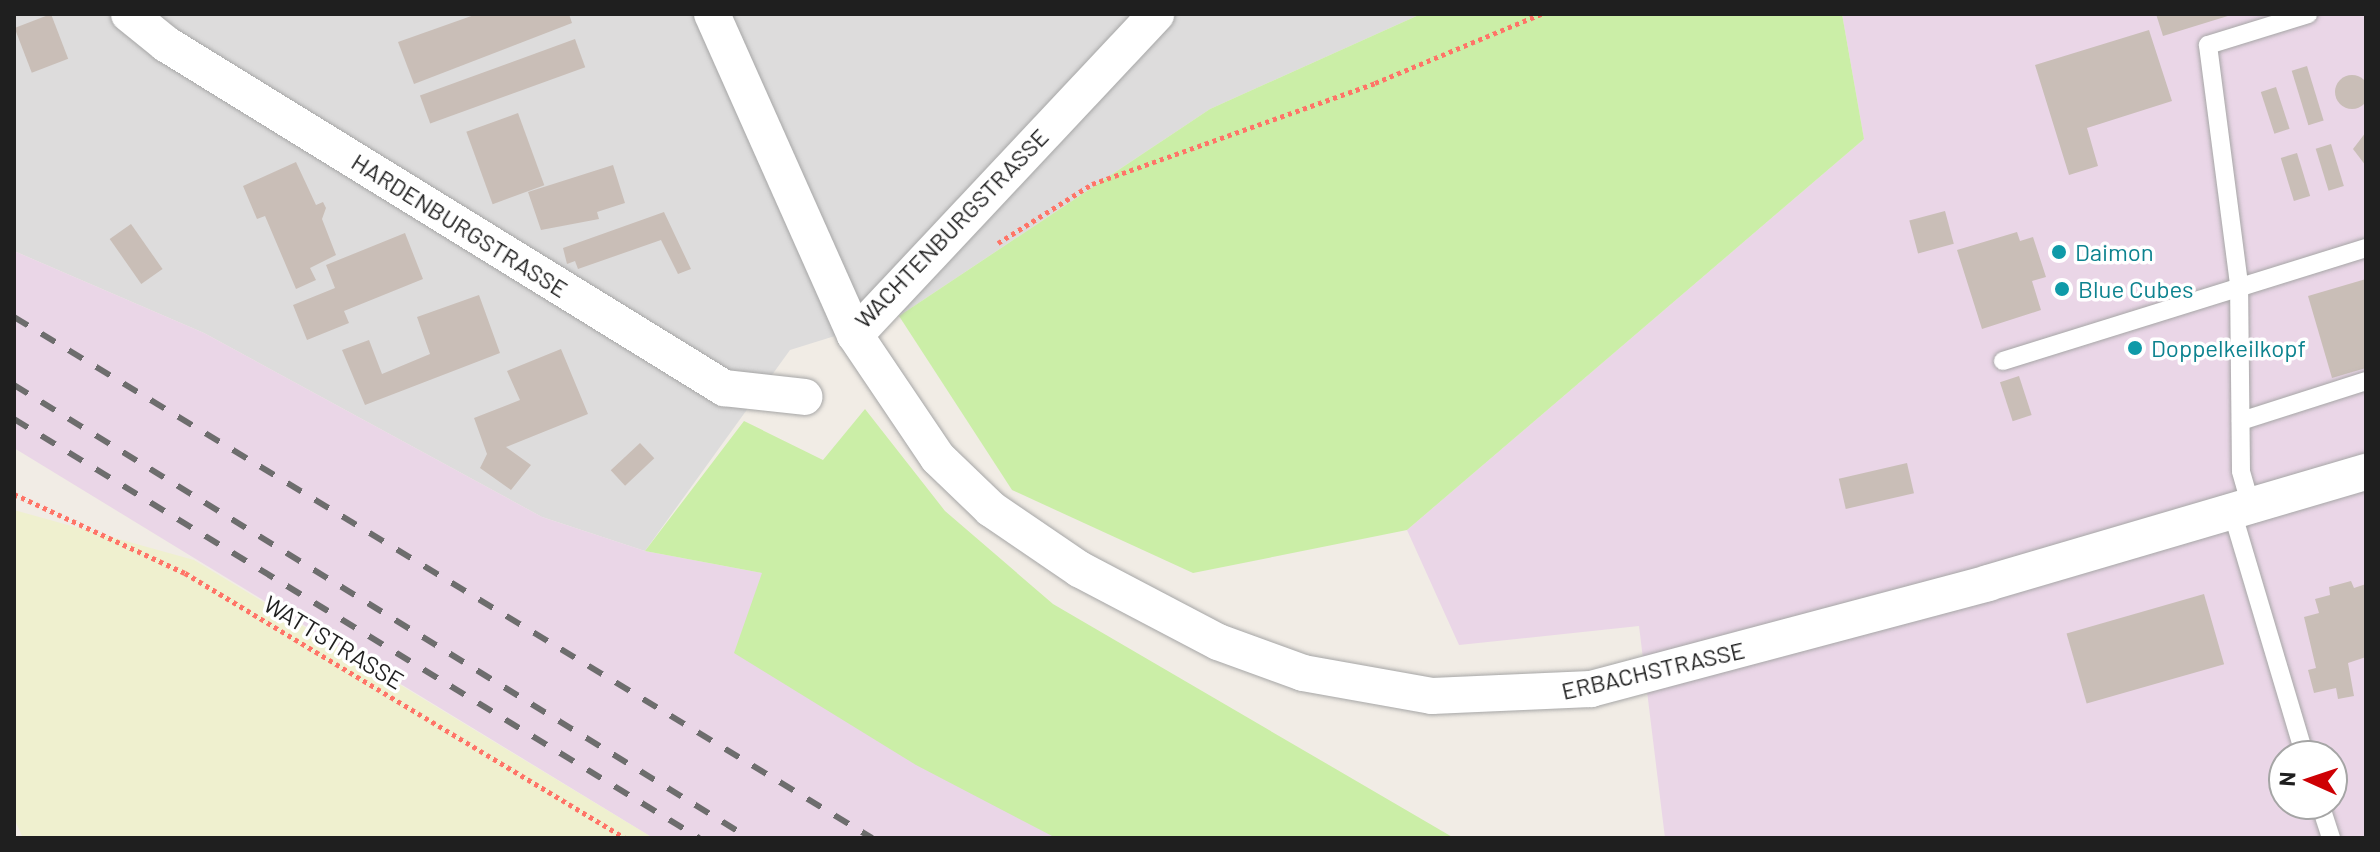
<!DOCTYPE html>
<html>
<head>
<meta charset="utf-8">
<style>
	body { margin:0 }
	#map { position:relative; width:2380px; height:852px; overflow:hidden; background:#f1ece5; font-family:Barlow,sans-serif }
	div>[style] { position:absolute }
	[style*='--x'] { left:calc(var(--x)*1px); top:calc(var(--y)*1px); width:calc(var(--w)*1px); rotate:calc(var(--a)*1deg) }
	.residential>* { inset:0; background:#dddcdc }
	.industrial>* { inset:0; background:#ead6e7 }
	.farmland>* { inset:0; background:#eff0cf }
	.grass>* { inset:0; background:#cbeea7 }
	.building>* { inset:0; background:#c9beb7; transform-origin:0 0 }
	.round { border-radius:50% }
	.path>* { height:5px; margin-top:-2.5px; transform-origin:0; background:repeating-linear-gradient(90deg,#ff7467 0 4px,transparent 0 8px) }
	.roads { filter:drop-shadow(0 0 2px #a6a6a6) drop-shadow(0 0 2px #a6a6a6) }
	.service>* { height:18px; margin:-9px; padding:0 9px; transform-origin:9px; border-radius:9px; background:#fff }
	.minor>* { height:36px; margin:-18px; padding:0 18px; transform-origin:18px; border-radius:18px; background:#fff }
	.rail>* { height:6px; margin-top:-3px; transform-origin:0; background:repeating-linear-gradient(90deg,#6d6d6d 0 16px,transparent 0 32px) }
	.dots>* { width:22px; height:22px; translate:-50% -50%; box-sizing:border-box; border:4px solid #fff; border-radius:50% }
	span { translate:-50% -50%; white-space:nowrap; text-align:center; line-height:1.15; -webkit-text-stroke:7px #fff; paint-order:stroke }
	.street-label { font-size:24px; color:#1f1f1f }
	.culture-label { font-size:24px; color:#0d838f }
	.left { translate:0 -50%; text-align:left }
	.frame { position:absolute; inset:0; border:16px solid #1f1f1f; pointer-events:none }
	.north { position:absolute; left:2268px; top:740px; width:80px; height:80px; box-sizing:border-box; background:#fff; border:2px solid #a5a5a5; border-radius:50%; rotate:273deg; font-size:22px; font-weight:700; line-height:32px; text-align:center; color:#1f1f1f }
	.north::after { content:''; display:block; margin:auto; width:28px; height:36px; background:#ce0004; clip-path:polygon(50% 0,100% 100%,50% 72%,0 100%) }
</style>
</head>
<body>
<div id="map">
	<div class="residential">
		<i style="clip-path:polygon(14px 14px,1421px 14px,1210px 109px,899px 316px,790px 350px,645px 551px,542px 517px,204px 333px,14px 251px)"></i>
	</div>
	<div class="industrial">
		<i style="clip-path:polygon(evenodd,1842px 14px,2366px 14px,2366px 838px,1665px 838px,1639px 626px,1459px 645px,1407px 530px,1864px 139px,1842px 14px,2284px 756px,2332px 756px,2332px 804px,2284px 804px,2284px 756px)"></i>
		<i style="clip-path:polygon(14px 251px,204px 333px,542px 517px,645px 551px,762px 573px,1064px 838px,653px 838px,14px 448px)"></i>
	</div>
	<div class="farmland">
		<i style="clip-path:polygon(14px 510px,194px 560px,653px 838px,23px 838px,14px 818px)"></i>
	</div>
	<div class="grass">
		<i style="clip-path:polygon(1421px 14px,1842px 14px,1864px 139px,1407px 530px,1193px 573px,1012px 490px,899px 316px,1210px 109px)"></i>
		<i style="clip-path:polygon(865px 409px,945px 511px,1053px 604px,1454px 838px,1056px 838px,916px 765px,734px 653px,762px 573px,645px 551px,744px 421px,823px 460px)"></i>
	</div>
	<div class="building">
		<i style="left:51px;top:14px;width:48px;height:39px;rotate:69deg"></i>
		<i style="clip-path:polygon(477px 14px,569px 14px,572px 23px,414px 84px,398px 42px)"></i>
		<i style="clip-path:polygon(2156px 14px,2231px 14px,2231px 15px,2163px 36px)"></i>
		<i style="clip-path:polygon(2149px 30px,2172px 101px,2087px 128px,2098px 166px,2069px 175px,2035px 65px)"></i>
		<i style="left:575px;top:39px;width:30px;height:165px;rotate:70deg"></i>
		<i style="left:2307px;top:66px;width:57px;height:16px;rotate:73deg"></i>
		<i class="round" style="left:2335px;top:75px;width:34px;height:34px"></i>
		<i style="left:2276px;top:87px;width:44px;height:16px;rotate:72deg"></i>
		<i style="left:518px;top:113px;width:77px;height:55px;rotate:70deg"></i>
		<i style="clip-path:polygon(2366px 132px,2366px 166px,2353px 149px)"></i>
		<i style="left:2331px;top:144px;width:44px;height:16px;rotate:73deg"></i>
		<i style="left:2297px;top:153px;width:45px;height:17px;rotate:73deg"></i>
		<i style="clip-path:polygon(296px 162px,316px 205px,323px 202px,326px 208px,322px 219px,336px 255px,310px 268px,316px 280px,296px 289px,265px 216px,257px 219px,243px 186px)"></i>
		<i style="clip-path:polygon(613px 165px,625px 203px,597px 212px,599px 219px,541px 230px,528px 192px)"></i>
		<i style="left:1945px;top:211px;width:34px;height:37px;rotate:75deg"></i>
		<i style="clip-path:polygon(664px 212px,691px 269px,678px 274px,661px 240px,578px 269px,575px 261px,567px 264px,563px 248px)"></i>
		<i style="left:131px;top:224px;width:55px;height:26px;rotate:55deg"></i>
		<i style="clip-path:polygon(2017px 232px,2020px 241px,2033px 237px,2046px 277px,2032px 281px,2041px 310px,1982px 329px,1957px 250px)"></i>
		<i style="clip-path:polygon(405px 233px,423px 279px,344px 311px,349px 323px,307px 340px,293px 305px,335px 288px,326px 265px)"></i>
		<i style="clip-path:polygon(2366px 279px,2366px 368px,2332px 378px,2308px 296px)"></i>
		<i style="clip-path:polygon(479px 295px,500px 353px,365px 405px,342px 350px,369px 340px,382px 374px,430px 354px,417px 317px)"></i>
		<i style="clip-path:polygon(561px 349px,588px 414px,506px 447px,531px 465px,511px 490px,480px 468px,487px 454px,474px 418px,520px 400px,507px 371px)"></i>
		<i style="left:2019px;top:376px;width:41px;height:20px;rotate:72deg"></i>
		<i style="left:640px;top:443px;width:21px;height:40px;rotate:47deg"></i>
		<i style="left:1907px;top:463px;width:31px;height:70px;rotate:77deg"></i>
		<i style="clip-path:polygon(2351px 581px,2354px 588px,2366px 584px,2366px 657px,2348px 663px,2354px 696px,2338px 699px,2336px 688px,2314px 693px,2308px 670px,2316px 668px,2304px 617px,2319px 613px,2315px 599px,2330px 595px,2329px 587px)"></i>
		<i style="left:2204px;top:594px;width:73px;height:143px;rotate:74deg"></i>
	</div>
	<div class="path">
		<i style="--x:998;--y:243;--w:111;--a:-32.1"></i>
		<i style="--x:1092;--y:184;--w:300;--a:-19.6"></i>
		<i style="--x:1375;--y:83;--w:180;--a:-22.6"></i>
		<i style="--x:14;--y:494;--w:188;--a:24.8"></i>
		<i style="--x:185;--y:573;--w:514;--a:31.06"></i>
	</div>
	<div class="roads">
		<div class="service">
			<i style="--x:2003;--y:361;--w:380;--a:-17.3"></i>
			<i style="--x:2241;--y:421;--w:131;--a:-17.7"></i>
			<i style="--x:2250;--y:503;--w:33;--a:-106"></i>
			<i style="--x:2241;--y:471;--w:187;--a:-90.6"></i>
			<i style="--x:2239;--y:284;--w:241;--a:-97.4"></i>
			<i style="--x:2208;--y:45;--w:105;--a:-17.2"></i>
			<i style="--x:2231;--y:508;--w:259;--a:73.4"></i>
			<i style="--x:2320;--y:804;--w:36;--a:72"></i>
		</div>
		<div class="minor">
			<i style="--x:129;--y:14;--w:48;--a:39"></i>
			<i style="--x:166;--y:44;--w:656;--a:31.65"></i>
			<i style="--x:724;--y:388;--w:81;--a:6.3"></i>
			<i style="--x:712;--y:14;--w:351;--a:66"></i>
			<i style="--x:855;--y:335;--w:148;--a:56"></i>
			<i style="--x:938;--y:458;--w:74;--a:43.9"></i>
			<i style="--x:991;--y:509;--w:107;--a:34.3"></i>
			<i style="--x:1079;--y:569;--w:157;--a:27.7"></i>
			<i style="--x:1218;--y:642;--w:90;--a:20"></i>
			<i style="--x:1303;--y:673;--w:131;--a:10.1"></i>
			<i style="--x:1432;--y:696;--w:159;--a:-2.5"></i>
			<i style="--x:1591;--y:689;--w:411;--a:-14.9"></i>
			<i style="--x:1988;--y:583;--w:394;--a:-16.4"></i>
			<i style="--x:855;--y:335;--w:440;--a:-46.8"></i>
		</div>
	</div>
	<div class="rail">
		<i style="--x:14;--y:317;--w:1004;--a:31.27"></i>
		<i style="--x:14;--y:385;--w:863;--a:31.65"></i>
		<i style="--x:14;--y:419;--w:803;--a:31.45"></i>
	</div>
	<div class="dots">
		<i style="left:2059px;top:252px;background:#0f9aa8"></i>
		<i style="left:2062px;top:289px;background:#0f9aa8"></i>
		<i style="left:2135px;top:348px;background:#0f9aa8"></i>
	</div>
	<div class="street-label">
		<span style="left:460px;top:225px;rotate:32deg">HARDENBURGSTRASSE</span>
		<span style="left:951px;top:228px;rotate:-46deg">WACHTENBURGSTRASSE</span>
		<span style="left:334px;top:642px;rotate:31deg">WATTSTRASSE</span>
		<span style="left:1653px;top:670px;rotate:-13deg">ERBACHSTRASSE</span>
	</div>
	<div class="culture-label">
		<span class="left" style="left:2075px;top:252px">Daimon</span>
		<span class="left" style="left:2078px;top:289px">Blue Cubes</span>
		<span class="left" style="left:2151px;top:348px">Doppelkeilkopf</span>
	</div>
	<div class="frame"></div>
	<div class="north">N</div>
</div>
</body>
</html>
